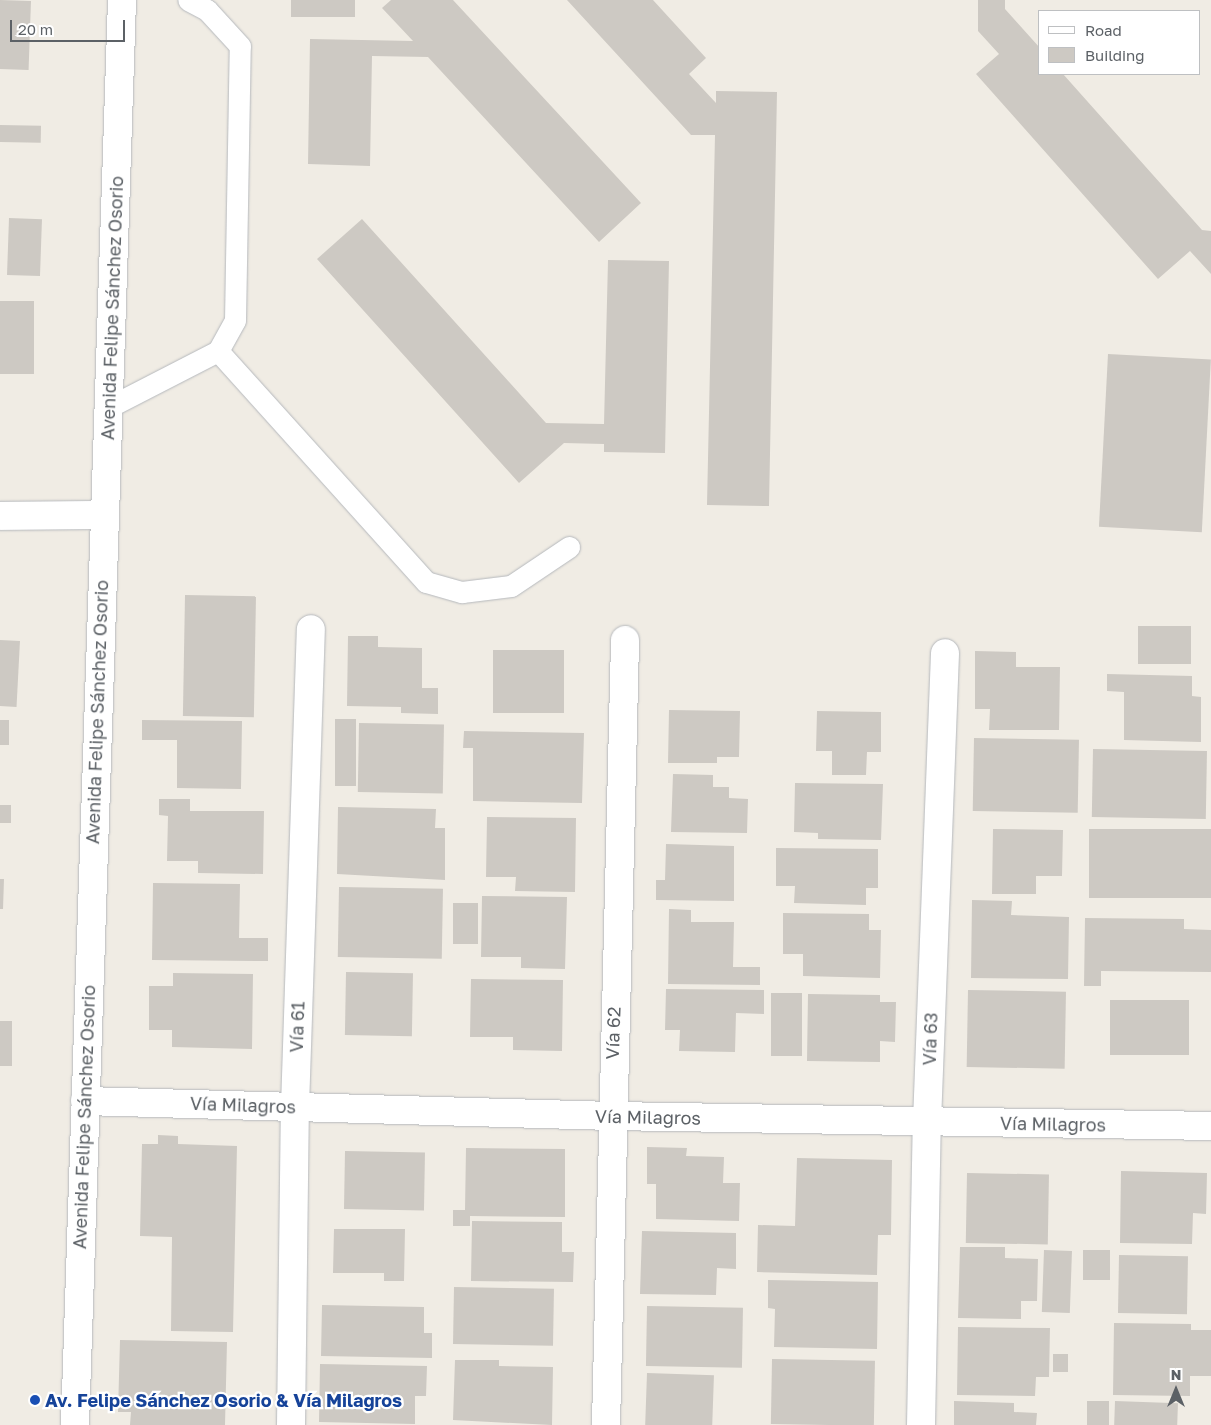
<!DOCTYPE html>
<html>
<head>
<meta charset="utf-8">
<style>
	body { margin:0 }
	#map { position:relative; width:1211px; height:1425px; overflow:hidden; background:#f0ece4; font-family:"Golos Text",sans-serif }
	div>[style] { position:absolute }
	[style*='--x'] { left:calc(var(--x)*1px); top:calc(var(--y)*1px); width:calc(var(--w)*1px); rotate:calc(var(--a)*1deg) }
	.building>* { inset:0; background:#cdc9c3; transform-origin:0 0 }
	.roads { filter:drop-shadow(0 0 1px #b5b8bc) drop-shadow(0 0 1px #b5b8bc) }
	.service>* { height:21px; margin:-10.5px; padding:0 10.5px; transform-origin:10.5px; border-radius:10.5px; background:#fff }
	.minor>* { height:28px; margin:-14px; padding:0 14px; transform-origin:14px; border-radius:14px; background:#fff }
	.tertiary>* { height:28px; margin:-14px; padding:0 14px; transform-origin:14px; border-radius:14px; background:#fff }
	.dots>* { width:14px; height:14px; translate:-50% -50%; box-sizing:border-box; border:2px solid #fff; border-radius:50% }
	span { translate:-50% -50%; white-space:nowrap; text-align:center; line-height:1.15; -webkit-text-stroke:4.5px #fff; paint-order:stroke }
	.street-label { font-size:18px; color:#5c6166 }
	.transit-label { font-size:18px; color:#164399; font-weight:700 }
	.left { translate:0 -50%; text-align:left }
	.legend { position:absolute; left:1038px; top:10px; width:162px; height:65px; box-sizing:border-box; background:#fff; border:1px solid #bec0c2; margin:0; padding:6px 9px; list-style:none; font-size:15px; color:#5c6166 }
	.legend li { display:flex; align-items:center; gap:10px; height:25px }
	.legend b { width:25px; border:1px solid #bec0c2 }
	.north { position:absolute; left:1151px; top:1365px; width:50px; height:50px; -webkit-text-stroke:4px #fff; paint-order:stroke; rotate:0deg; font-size:14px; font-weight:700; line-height:20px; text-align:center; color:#5c6166 }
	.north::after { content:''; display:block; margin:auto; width:18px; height:22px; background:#5c6166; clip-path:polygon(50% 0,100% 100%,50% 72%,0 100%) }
	.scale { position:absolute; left:10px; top:20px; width:115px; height:22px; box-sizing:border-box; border:2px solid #5c6166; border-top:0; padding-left:6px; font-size:15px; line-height:18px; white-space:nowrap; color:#5c6166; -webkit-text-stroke:4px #fff; paint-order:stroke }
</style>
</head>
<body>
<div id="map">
	<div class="building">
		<i style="left:0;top:0;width:31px;height:69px;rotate:2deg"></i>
		<i style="left:291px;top:0;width:64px;height:17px"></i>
		<i style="clip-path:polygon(391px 0,453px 0,641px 203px,599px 242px,428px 57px,372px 56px,370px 166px,308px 164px,310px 39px,413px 41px,382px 8px)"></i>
		<i style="clip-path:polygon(567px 0,653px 0,706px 58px,689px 74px,716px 103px,716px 91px,777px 92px,769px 506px,707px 505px,715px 135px,691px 135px)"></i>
		<i style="clip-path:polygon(978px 0,1005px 0,1005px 9px,1040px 48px,1040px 74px,1063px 74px,1202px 230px,1211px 231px,1211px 274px,1190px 251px,1158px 279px,976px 74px,999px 54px,978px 31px)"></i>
		<i style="left:0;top:125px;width:41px;height:17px;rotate:1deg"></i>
		<i style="left:9px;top:218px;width:33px;height:57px;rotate:2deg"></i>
		<i style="clip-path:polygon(362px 219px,546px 423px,604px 424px,608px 260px,669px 261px,665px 453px,604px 452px,604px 444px,564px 443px,519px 483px,317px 259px)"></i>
		<i style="left:0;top:301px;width:34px;height:73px"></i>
		<i style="left:1108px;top:354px;width:103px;height:173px;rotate:3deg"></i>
		<i style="left:185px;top:595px;width:71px;height:121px;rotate:1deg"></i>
		<i style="left:1138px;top:626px;width:53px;height:38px"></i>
		<i style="clip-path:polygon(348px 636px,378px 636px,378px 647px,422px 648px,422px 688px,438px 688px,438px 714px,401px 713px,401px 707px,347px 706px)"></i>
		<i style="left:0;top:640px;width:20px;height:66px;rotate:3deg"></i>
		<i style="left:493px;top:650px;width:71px;height:63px"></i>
		<i style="clip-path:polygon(975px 651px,1016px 652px,1016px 667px,1060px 667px,1059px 730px,989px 730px,990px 709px,975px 709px)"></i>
		<i style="clip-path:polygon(1107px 674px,1192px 676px,1192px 696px,1201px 697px,1201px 742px,1124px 740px,1124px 692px,1107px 691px)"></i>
		<i style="clip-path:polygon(669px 710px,740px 711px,739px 757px,717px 757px,717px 763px,668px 763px)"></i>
		<i style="clip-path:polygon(817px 711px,881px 712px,881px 752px,867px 752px,866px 775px,832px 775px,832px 751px,816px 751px)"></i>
		<i style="left:335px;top:719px;width:21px;height:67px"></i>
		<i style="left:0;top:720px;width:9px;height:25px"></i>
		<i style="clip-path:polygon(142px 720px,242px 721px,241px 789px,177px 788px,177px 740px,142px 740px)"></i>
		<i style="left:359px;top:723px;width:85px;height:69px;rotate:1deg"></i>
		<i style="clip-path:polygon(464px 731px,584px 733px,582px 803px,473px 801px,473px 748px,463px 748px)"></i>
		<i style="left:974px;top:738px;width:105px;height:73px;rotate:1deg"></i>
		<i style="left:1093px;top:749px;width:114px;height:68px;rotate:1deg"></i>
		<i style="clip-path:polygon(673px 774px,713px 775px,713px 787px,729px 787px,729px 798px,748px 799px,747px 833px,671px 832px)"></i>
		<i style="clip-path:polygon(795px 783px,883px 784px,881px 840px,818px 839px,818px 833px,794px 832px)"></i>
		<i style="clip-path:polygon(159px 799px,190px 799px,190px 811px,264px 811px,263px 874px,198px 873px,198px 861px,167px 861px,168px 816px,159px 815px)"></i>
		<i style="left:0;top:805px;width:11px;height:18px"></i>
		<i style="clip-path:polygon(338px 807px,436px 809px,435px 828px,445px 828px,445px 880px,337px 874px)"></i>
		<i style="clip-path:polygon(487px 817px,576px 818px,575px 892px,515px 891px,516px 877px,486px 877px)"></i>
		<i style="clip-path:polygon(993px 829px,1063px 830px,1062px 876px,1036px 876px,1036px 894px,992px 894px)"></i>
		<i style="left:1089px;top:829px;width:122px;height:69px"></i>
		<i style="clip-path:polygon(666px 844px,734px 846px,734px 901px,656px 900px,656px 880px,665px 880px)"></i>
		<i style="clip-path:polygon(776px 848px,878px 849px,878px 888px,866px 888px,866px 905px,794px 903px,795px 886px,776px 886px)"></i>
		<i style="clip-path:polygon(0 879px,4px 879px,3px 909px,0 909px)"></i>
		<i style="clip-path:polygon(153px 883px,240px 884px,239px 938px,268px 938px,268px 961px,152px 960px)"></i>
		<i style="left:339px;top:887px;width:104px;height:70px;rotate:1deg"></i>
		<i style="clip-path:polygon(482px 896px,567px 897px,565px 969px,521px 968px,521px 957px,481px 957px)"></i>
		<i style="clip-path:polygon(972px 900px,1012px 901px,1011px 915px,1069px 917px,1068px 979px,971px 978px)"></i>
		<i style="left:453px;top:903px;width:25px;height:41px"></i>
		<i style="clip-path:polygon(669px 909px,691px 910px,691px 922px,734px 922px,733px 967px,760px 967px,760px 985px,668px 984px)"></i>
		<i style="clip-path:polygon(783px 913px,869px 914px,869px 930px,881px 930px,880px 978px,803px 976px,803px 954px,783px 954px)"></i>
		<i style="clip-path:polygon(1085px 918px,1184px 919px,1184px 929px,1211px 930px,1211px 972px,1101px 971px,1101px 986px,1084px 986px)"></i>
		<i style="left:346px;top:972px;width:67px;height:63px;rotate:1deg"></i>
		<i style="clip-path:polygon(173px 973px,253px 974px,252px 1049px,172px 1047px,172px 1030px,149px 1030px,149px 986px,173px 986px)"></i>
		<i style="clip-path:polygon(471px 979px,563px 980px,562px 1051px,513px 1050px,513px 1037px,470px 1037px)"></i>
		<i style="clip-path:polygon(666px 989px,764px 990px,764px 1014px,736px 1013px,735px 1052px,679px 1051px,680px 1030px,665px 1030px)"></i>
		<i style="left:968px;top:990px;width:98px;height:77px;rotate:1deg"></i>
		<i style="left:771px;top:993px;width:31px;height:63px"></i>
		<i style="clip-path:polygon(808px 994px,880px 995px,880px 1002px,896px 1002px,895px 1042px,880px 1041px,880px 1062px,807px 1061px)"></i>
		<i style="left:1110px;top:1000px;width:79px;height:55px"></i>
		<i style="left:0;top:1021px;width:12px;height:45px"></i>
		<i style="clip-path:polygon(158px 1135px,178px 1136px,178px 1144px,237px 1146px,233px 1332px,171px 1331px,172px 1237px,140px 1236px,142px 1144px,158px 1144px)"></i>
		<i style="clip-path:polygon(647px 1147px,687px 1148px,686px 1156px,724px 1157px,723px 1183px,740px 1183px,739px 1221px,656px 1219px,656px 1184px,647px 1184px)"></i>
		<i style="clip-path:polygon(466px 1148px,565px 1149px,565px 1217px,470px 1216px,470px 1226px,453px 1226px,453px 1210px,465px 1210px)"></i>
		<i style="left:345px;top:1151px;width:80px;height:58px;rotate:1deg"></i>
		<i style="clip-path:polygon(797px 1158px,892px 1160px,891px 1235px,878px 1235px,877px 1275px,757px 1272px,758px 1225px,795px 1226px)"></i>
		<i style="clip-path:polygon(1121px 1171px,1207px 1173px,1206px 1214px,1193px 1213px,1192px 1244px,1120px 1243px)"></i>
		<i style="left:967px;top:1173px;width:82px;height:70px;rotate:1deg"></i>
		<i style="clip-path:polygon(472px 1221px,562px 1222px,562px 1252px,574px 1252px,573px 1282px,471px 1281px)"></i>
		<i style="clip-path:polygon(334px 1229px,405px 1229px,404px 1281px,384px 1281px,384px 1273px,333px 1273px)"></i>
		<i style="clip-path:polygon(642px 1231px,736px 1233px,736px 1269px,717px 1268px,716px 1295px,640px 1294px)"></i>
		<i style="clip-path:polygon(960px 1247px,1005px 1247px,1005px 1258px,1038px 1259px,1037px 1301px,1021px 1301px,1021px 1319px,958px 1318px)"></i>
		<i style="left:1044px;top:1250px;width:28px;height:62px;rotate:2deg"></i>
		<i style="left:1083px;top:1250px;width:27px;height:30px"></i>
		<i style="left:1119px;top:1255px;width:69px;height:58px;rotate:1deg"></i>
		<i style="clip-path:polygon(768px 1280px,878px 1282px,877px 1349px,774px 1347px,775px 1309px,768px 1308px)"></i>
		<i style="left:454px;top:1287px;width:100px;height:57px;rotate:1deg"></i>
		<i style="clip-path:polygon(322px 1305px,424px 1307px,424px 1333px,432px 1333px,432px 1358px,321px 1356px)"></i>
		<i style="left:647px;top:1306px;width:96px;height:60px;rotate:1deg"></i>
		<i style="clip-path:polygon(1114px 1323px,1191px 1324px,1191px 1330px,1211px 1330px,1211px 1376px,1190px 1376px,1190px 1396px,1113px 1395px)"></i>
		<i style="clip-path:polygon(958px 1327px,1050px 1328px,1049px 1377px,1036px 1377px,1035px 1396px,957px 1395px)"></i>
		<i style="clip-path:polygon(120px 1340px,227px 1342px,225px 1425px,130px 1425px,131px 1412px,118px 1412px)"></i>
		<i style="left:1053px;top:1354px;width:15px;height:18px"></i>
		<i style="left:772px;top:1359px;width:103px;height:65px;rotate:1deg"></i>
		<i style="clip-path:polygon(455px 1360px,499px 1360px,499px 1366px,553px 1367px,552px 1425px,453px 1420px)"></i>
		<i style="clip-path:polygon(320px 1364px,427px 1366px,426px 1396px,415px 1396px,415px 1424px,319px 1422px)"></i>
		<i style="left:647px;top:1373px;width:67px;height:52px;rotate:2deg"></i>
		<i style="clip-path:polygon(954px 1401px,1014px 1403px,1014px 1412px,1037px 1413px,1036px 1425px,954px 1425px)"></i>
		<i style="left:1087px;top:1401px;width:22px;height:24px"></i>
		<i style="left:1115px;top:1401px;width:63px;height:24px;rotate:2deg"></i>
	</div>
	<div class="roads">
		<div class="service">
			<i style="--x:218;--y:351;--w:311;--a:48"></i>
			<i style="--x:426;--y:582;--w:37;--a:16"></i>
			<i style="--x:462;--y:592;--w:49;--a:-7"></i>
			<i style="--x:511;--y:586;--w:70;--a:-33.9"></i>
			<i style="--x:109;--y:407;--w:123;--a:-27.2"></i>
			<i style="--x:218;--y:351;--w:35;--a:-61"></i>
			<i style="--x:235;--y:320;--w:274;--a:-89"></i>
			<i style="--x:240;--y:46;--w:49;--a:-132.5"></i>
			<i style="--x:207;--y:10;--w:21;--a:-152"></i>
		</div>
		<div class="minor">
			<i style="--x:0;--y:516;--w:104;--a:-0.6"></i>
			<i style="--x:85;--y:1101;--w:526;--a:1.63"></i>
			<i style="--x:611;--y:1116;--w:600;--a:0.95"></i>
			<i style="--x:291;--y:1425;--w:318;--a:-89.3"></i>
			<i style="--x:295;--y:1107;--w:478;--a:-88.1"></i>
			<i style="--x:606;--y:1425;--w:785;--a:-88.61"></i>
			<i style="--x:921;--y:1425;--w:303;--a:-88.9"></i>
			<i style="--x:927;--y:1122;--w:469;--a:-87.8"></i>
		</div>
		<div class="tertiary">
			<i style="--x:75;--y:1425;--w:1426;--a:-88.11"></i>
		</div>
	</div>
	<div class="dots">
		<i style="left:35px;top:1400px;background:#1a4fb4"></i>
	</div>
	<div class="street-label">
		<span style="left:112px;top:308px;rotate:-88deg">Avenida Felipe Sánchez Osorio</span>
		<span style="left:97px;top:712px;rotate:-88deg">Avenida Felipe Sánchez Osorio</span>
		<span style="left:297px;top:1027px;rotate:-88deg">Vía 61</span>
		<span style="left:613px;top:1033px;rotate:-88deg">Vía 62</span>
		<span style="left:930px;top:1039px;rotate:-88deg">Vía 63</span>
		<span style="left:243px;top:1105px;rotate:2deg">Vía Milagros</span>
		<span style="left:84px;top:1117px;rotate:-88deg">Avenida Felipe Sánchez Osorio</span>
		<span style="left:648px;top:1117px;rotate:1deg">Vía Milagros</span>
		<span style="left:1053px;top:1124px;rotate:1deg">Vía Milagros</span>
	</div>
	<div class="transit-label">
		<span class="left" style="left:45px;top:1400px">Av. Felipe Sánchez Osorio &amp; Vía Milagros</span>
	</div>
	<ul class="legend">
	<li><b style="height:6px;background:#fff"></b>Road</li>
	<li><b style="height:14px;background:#cdc9c3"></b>Building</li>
	</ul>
	<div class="north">N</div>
	<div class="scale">20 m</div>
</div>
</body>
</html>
